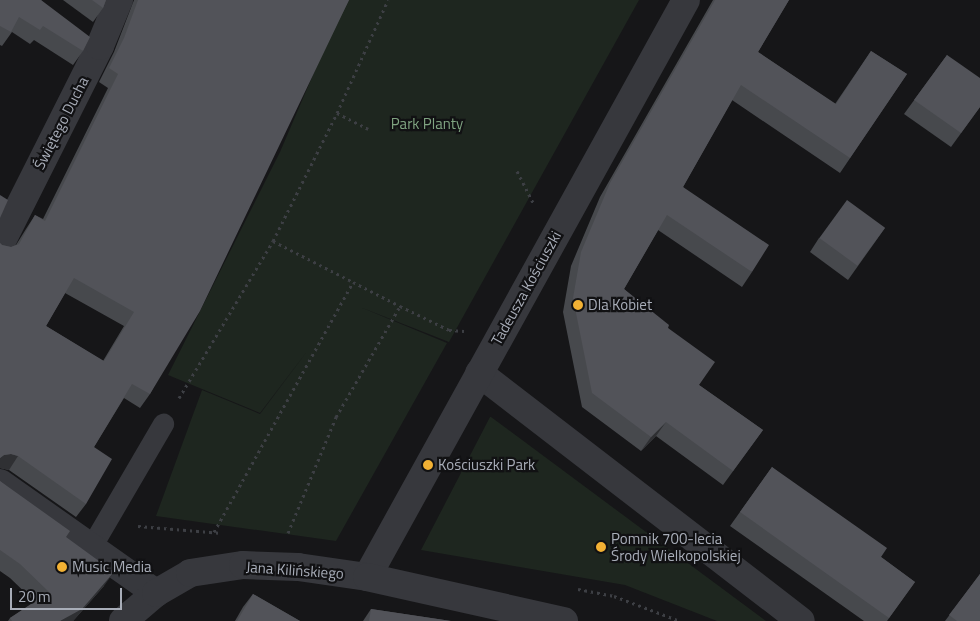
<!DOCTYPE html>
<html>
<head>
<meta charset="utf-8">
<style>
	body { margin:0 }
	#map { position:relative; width:980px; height:621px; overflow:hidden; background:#161618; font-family:"Titillium Web",sans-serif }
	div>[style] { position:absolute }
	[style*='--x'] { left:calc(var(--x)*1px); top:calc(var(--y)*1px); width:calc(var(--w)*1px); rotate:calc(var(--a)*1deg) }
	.green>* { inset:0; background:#1e261f }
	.path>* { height:3px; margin-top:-1.5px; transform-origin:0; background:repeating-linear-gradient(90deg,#3d3f44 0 2.5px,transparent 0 6.5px) }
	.service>* { height:21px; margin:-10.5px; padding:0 10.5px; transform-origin:10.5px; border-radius:10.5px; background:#37383d }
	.minor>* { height:28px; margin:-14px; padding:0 14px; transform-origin:14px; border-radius:14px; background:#37383d }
	.wall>* { inset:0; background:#47494d }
	.shaded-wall>* { inset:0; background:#2f3033 }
	.building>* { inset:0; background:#525359; transform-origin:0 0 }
	.dots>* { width:14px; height:14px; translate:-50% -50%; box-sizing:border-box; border:2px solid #111113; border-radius:50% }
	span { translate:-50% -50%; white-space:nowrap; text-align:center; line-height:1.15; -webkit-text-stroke:4.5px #111113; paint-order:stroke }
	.street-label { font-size:15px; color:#a8adb8 }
	.park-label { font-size:15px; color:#7fa381 }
	.poi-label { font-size:15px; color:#a8adb8 }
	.left { translate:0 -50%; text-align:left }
	.scale { position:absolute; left:10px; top:588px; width:112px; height:22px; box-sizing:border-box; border:2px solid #a8adb8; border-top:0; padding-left:6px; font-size:15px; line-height:18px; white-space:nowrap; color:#a8adb8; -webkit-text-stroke:4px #111113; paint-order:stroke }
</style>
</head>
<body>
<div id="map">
	<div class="green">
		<i style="clip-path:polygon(345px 0,639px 0,449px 342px,360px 307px,447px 343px,336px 541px,156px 516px,202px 390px,260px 414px,308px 350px,260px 413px,168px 375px,280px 152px)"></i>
		<i style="clip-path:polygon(490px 417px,491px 417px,766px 621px,717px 621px,625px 585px,421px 550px)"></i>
	</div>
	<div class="path">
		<i style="--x:337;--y:113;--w:35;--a:27"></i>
		<i style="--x:517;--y:171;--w:36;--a:63"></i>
		<i style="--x:273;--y:241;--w:90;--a:27.1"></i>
		<i style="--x:179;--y:398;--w:183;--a:-59.1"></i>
		<i style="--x:273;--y:241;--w:143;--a:-63.4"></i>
		<i style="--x:337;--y:113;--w:124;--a:-65.7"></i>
		<i style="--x:138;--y:526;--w:84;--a:4.8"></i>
		<i style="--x:214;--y:532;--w:286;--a:-60.9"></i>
		<i style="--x:353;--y:282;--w:53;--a:27.1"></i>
		<i style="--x:288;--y:533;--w:126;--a:-67.5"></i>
		<i style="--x:336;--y:417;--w:128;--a:-60"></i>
		<i style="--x:400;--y:306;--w:55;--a:26.1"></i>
		<i style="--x:449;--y:330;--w:15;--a:4"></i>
		<i style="--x:578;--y:589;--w:37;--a:11"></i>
		<i style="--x:614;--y:596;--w:71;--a:20.7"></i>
	</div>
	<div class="service">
		<i style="--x:91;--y:547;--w:143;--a:-59.7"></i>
	</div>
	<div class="minor">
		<i style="--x:0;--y:245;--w:223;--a:-63.3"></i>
		<i style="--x:100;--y:46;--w:50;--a:-67.6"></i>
		<i style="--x:479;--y:373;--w:406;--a:37.6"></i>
		<i style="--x:0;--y:483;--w:191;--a:35.2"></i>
		<i style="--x:367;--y:577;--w:659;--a:-61.06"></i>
		<i style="--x:123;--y:621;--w:43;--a:-40.3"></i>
		<i style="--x:156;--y:593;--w:39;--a:-30"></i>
		<i style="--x:190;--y:573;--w:54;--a:-8.6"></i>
		<i style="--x:243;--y:565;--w:55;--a:2.1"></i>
		<i style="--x:298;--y:567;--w:70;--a:8.2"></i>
		<i style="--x:367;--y:577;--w:202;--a:12.6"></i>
	</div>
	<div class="wall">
		<i style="clip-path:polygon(0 0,41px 0,83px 51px,73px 65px,34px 40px,30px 44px,12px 32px,2px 46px,0 45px)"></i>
		<i style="clip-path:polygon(63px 0,106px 0,103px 8px,93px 22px)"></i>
		<i style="clip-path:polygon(evenodd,134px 0,349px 0,150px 394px,140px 408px,124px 398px,94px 447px,86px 504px,76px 517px,9px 470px,0 468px,0 243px,2px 245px,11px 247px,16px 245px,26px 229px,35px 215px,43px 219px,108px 88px,99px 82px,114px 52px,134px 0,65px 293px,124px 326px,103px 361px,46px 326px,65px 293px)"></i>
		<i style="clip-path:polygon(713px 0,789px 0,758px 52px,835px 104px,871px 51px,907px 74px,840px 173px,732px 100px,683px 187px,752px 272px,742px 287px,658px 230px,624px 289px,668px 328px,699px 385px,763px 430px,723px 485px,656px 436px,641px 451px,582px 407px,563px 312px,571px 266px,600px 197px)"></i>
		<i style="clip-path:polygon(947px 55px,980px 107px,951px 147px,904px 114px)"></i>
		<i style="clip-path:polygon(885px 228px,848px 280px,810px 252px,819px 238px)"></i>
		<i style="clip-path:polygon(772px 467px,881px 557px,915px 582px,887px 621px,864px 621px,730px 526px)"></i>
		<i style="clip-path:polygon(0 481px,66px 537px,104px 586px,73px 621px,8px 621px,10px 618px,35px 602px,10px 578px,0 571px)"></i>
		<i style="clip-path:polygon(980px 574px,980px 621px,945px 621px)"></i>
		<i style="clip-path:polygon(253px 594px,300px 621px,235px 621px,243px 607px)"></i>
		<i style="clip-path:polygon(371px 609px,451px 621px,363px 621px)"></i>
	</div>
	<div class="shaded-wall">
		<i style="clip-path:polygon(666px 422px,656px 436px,641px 451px,651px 437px)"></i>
		<i style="clip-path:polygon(11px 454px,18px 456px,9px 470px,0 468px,0 458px,4px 455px)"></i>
		<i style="clip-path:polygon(114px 572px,104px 586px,73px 621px,60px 621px)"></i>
	</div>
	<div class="building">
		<i style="clip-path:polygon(0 0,41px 0,90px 37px,83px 51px,43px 26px,40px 30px,19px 17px,11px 32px,0 26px)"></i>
		<i style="clip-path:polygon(92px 0,106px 0,103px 8px)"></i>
		<i style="clip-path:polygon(evenodd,138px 0,349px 0,200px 311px,150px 394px,132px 384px,94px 447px,112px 459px,86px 504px,18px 456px,11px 454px,4px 455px,0 458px,0 243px,2px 245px,11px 247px,19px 244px,35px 215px,45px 221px,118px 74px,109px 68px,124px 38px,138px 0,74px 278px,134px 312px,104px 361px,46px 326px,74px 278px)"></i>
		<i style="clip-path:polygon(715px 0,789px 0,758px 52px,836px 104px,871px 51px,907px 74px,850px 158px,741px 85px,683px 187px,769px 245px,752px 272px,667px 215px,624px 289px,669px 325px,668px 328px,715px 362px,699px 385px,763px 430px,733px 471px,666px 422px,651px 437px,592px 393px,573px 298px,581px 252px,610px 183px)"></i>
		<i style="clip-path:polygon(947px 55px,980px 78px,980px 107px,961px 133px,914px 100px)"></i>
		<i style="clip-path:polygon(0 195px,8px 200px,0 218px)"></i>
		<i style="left:847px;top:200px;width:47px;height:47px;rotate:36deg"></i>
		<i style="clip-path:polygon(772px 467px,887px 548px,881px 557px,915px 582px,889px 618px,740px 512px)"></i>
		<i style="clip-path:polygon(0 481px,70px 531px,66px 537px,114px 572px,82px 609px,60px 621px,12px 621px,10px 618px,49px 592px,20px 564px,0 550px)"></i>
		<i style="clip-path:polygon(980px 574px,980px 621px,957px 621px,949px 615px)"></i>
		<i style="clip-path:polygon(253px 594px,300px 621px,237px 621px)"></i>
		<i style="clip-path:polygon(371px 609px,451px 621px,369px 621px)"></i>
	</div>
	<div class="dots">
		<i style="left:578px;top:305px;background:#f2b134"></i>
		<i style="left:428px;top:465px;background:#f2b134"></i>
		<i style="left:601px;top:547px;background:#f2b134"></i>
		<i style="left:62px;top:567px;background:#f2b134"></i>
	</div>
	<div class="street-label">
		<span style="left:61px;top:123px;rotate:-63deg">Świętego Ducha</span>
		<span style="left:526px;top:288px;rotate:-61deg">Tadeusza Kościuszki</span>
		<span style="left:295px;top:570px;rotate:4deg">Jana Kilińskiego</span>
	</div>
	<div class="park-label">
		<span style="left:427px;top:124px">Park Planty</span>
	</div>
	<div class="poi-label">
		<span class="left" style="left:588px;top:305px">Dla Kobiet</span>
		<span class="left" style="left:438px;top:465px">Kościuszki Park</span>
		<span class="left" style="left:611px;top:547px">Pomnik 700-lecia<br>Środy Wielkopolskiej</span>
		<span class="left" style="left:72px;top:567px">Music Media</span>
	</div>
	<div class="scale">20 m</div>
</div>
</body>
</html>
